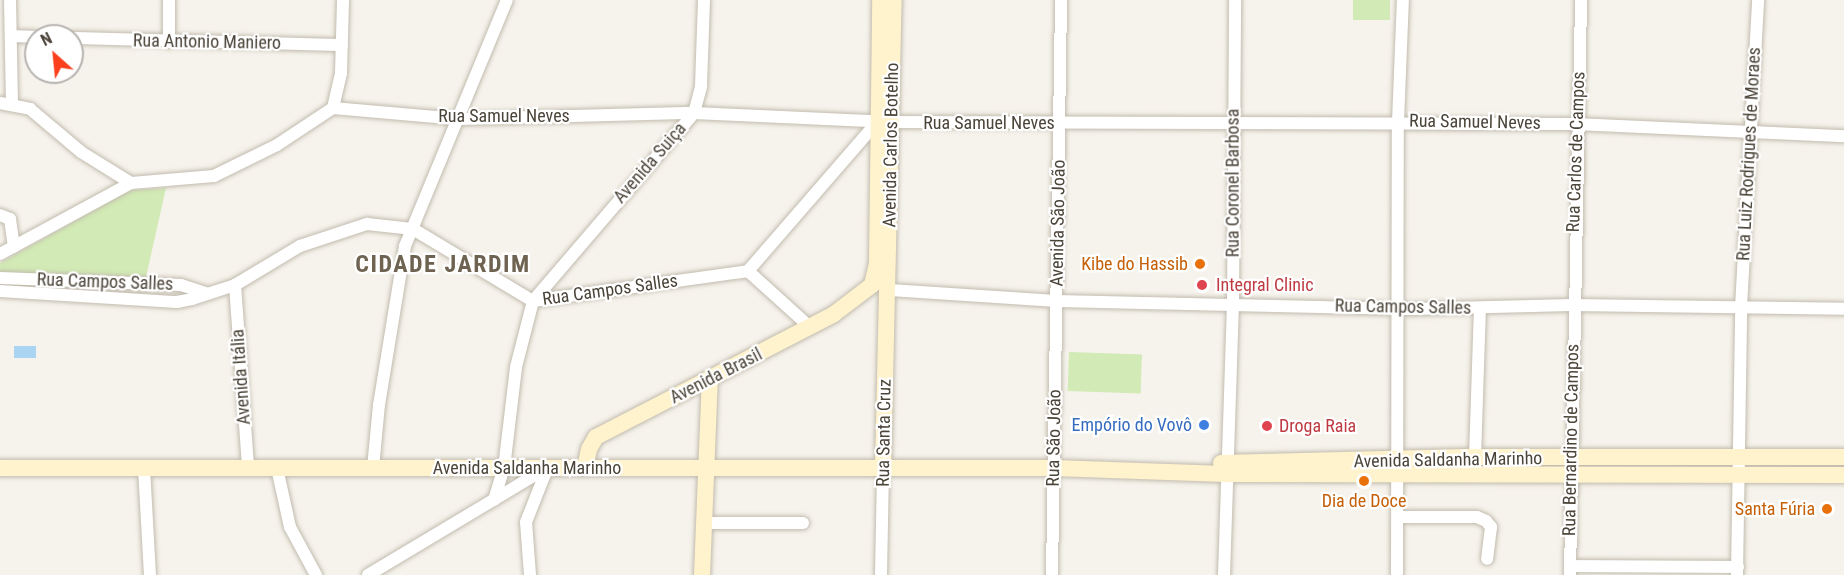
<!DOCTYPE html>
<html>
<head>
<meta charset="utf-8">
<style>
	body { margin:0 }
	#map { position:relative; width:1844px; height:575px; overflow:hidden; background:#f6f3ec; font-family:"Roboto Condensed",sans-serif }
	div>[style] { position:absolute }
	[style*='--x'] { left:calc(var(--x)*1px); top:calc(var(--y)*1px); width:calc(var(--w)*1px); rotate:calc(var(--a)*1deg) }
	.green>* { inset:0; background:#d2eab5; transform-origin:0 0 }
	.water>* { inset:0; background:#a9d4f2; transform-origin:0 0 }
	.roads { filter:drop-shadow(0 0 2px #c2bbae) drop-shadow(0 0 2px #c2bbae) }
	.street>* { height:12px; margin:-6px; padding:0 6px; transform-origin:6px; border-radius:6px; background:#fff }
	.secondary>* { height:16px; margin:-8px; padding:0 8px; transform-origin:8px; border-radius:8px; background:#fff3cd }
	.dots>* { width:16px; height:16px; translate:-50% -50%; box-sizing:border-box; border:3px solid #fff; border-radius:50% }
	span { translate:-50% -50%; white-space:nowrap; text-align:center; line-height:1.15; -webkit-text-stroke:4.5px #fff; paint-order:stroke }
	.street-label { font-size:18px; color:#4b4439 }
	.food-label { font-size:18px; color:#c56008 }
	.right { translate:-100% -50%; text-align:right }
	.health-label { font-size:18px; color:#be3a42 }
	.left { translate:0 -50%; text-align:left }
	.shop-label { font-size:18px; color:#366cbe }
	.district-label { font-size:24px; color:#6e6250; font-weight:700; letter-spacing:1.5px }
	.north { position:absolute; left:24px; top:24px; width:60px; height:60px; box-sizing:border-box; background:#fff; border:2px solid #b7b4b0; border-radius:50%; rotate:333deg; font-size:16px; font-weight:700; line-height:24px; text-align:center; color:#4b4439 }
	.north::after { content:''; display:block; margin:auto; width:21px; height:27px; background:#fc3f1d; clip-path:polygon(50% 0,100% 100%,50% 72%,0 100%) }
</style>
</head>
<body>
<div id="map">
	<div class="green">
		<i style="left:1353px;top:0;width:37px;height:20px"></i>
		<i style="clip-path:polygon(166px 188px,146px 277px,0 272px,0 263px,130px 190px)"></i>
		<i style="left:1069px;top:352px;width:73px;height:39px;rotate:2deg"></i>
	</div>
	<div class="water">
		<i style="left:14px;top:346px;width:22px;height:12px"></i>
	</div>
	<div class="roads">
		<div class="street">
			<i style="--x:10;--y:0;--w:102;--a:88.9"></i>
			<i style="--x:11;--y:36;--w:25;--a:2"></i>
			<i style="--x:72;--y:38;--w:270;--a:1.5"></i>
			<i style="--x:169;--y:42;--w:42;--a:-90"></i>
			<i style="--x:0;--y:103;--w:31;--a:11"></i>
			<i style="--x:30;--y:109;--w:67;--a:40.1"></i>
			<i style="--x:81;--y:152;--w:59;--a:31.8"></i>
			<i style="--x:131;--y:183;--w:83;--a:-4.8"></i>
			<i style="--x:214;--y:176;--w:70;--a:-26.2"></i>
			<i style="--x:277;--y:145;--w:67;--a:-33.5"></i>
			<i style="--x:333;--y:108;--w:126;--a:5"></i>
			<i style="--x:459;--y:119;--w:235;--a:-1.5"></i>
			<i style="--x:694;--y:113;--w:197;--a:2.6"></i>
			<i style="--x:891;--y:122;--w:685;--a:0.17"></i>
			<i style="--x:1576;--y:124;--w:268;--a:2.6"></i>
			<i style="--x:333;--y:108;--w:36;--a:-77"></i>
			<i style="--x:341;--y:73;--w:73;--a:-88.4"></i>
			<i style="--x:0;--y:215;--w:11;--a:22"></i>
			<i style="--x:10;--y:219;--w:28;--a:82"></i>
			<i style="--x:0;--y:254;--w:149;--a:-28.5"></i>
			<i style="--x:748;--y:271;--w:198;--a:-49.1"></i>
			<i style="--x:0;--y:278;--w:181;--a:2.2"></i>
			<i style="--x:181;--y:285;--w:28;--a:18"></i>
			<i style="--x:235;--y:285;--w:183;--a:85.9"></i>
			<i style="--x:890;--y:290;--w:167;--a:3.8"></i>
			<i style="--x:1057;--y:301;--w:354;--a:1.3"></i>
			<i style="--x:1411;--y:309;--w:161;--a:-1.4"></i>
			<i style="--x:1572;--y:305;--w:272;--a:0.8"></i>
			<i style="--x:0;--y:291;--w:177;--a:3.6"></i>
			<i style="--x:177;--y:302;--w:15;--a:-11"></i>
			<i style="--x:192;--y:299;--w:45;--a:-18"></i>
			<i style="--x:235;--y:285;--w:76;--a:-31"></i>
			<i style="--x:300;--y:246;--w:71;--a:-18.2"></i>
			<i style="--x:367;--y:224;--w:46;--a:6.2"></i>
			<i style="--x:413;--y:229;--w:140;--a:31"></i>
			<i style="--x:533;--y:301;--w:217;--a:-7.9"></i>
			<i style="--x:748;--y:271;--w:84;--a:42.1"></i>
			<i style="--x:1475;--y:457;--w:148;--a:-88.1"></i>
			<i style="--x:144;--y:468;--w:107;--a:86.8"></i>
			<i style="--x:277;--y:468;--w:60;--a:77.6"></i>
			<i style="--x:290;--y:527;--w:55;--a:61.6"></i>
			<i style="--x:373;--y:468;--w:63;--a:-84.6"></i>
			<i style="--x:379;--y:405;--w:161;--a:-80.7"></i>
			<i style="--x:405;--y:246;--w:266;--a:-67.5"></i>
			<i style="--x:494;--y:500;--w:34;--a:-73"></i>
			<i style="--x:504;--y:468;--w:102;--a:-83.2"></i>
			<i style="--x:516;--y:367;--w:68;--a:-75.6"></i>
			<i style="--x:533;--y:301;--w:248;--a:-49.4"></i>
			<i style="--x:694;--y:113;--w:28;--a:-75"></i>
			<i style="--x:701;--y:86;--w:86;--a:-88"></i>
			<i style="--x:1398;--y:517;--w:79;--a:0"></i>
			<i style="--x:1477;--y:517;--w:10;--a:24"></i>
			<i style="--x:1486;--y:521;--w:8;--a:50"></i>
			<i style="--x:1491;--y:527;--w:32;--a:97"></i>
			<i style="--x:703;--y:523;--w:100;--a:0"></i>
			<i style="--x:1570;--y:566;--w:168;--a:0.3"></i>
			<i style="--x:368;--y:575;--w:209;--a:-30.9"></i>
			<i style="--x:530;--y:575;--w:53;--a:-94.3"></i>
			<i style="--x:526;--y:522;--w:57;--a:-68.4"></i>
			<i style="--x:881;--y:575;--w:107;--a:-88.9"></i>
			<i style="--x:1052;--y:575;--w:575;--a:-89.1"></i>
			<i style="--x:1224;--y:575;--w:271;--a:-88.1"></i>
			<i style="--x:1233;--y:304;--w:304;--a:-89.6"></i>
			<i style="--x:1397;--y:575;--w:453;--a:-89.9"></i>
			<i style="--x:1398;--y:122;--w:122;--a:-87.7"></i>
			<i style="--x:1570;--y:575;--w:575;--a:-88.9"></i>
			<i style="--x:1737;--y:575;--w:268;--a:-89.1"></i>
			<i style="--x:1741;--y:307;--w:307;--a:-86.8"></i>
		</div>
		<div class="secondary">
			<i style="--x:1221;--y:463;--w:254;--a:-1.4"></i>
			<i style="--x:1475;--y:457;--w:369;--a:0"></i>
			<i style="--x:0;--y:468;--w:1054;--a:0"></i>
			<i style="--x:1054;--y:468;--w:171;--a:2"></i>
			<i style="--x:1225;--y:474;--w:619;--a:0.09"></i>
			<i style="--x:585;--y:468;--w:19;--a:-78"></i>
			<i style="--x:589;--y:449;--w:14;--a:-60"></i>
			<i style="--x:596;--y:437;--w:268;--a:-27.3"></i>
			<i style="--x:834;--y:314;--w:48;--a:-37.3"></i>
			<i style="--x:872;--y:285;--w:22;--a:-77"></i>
			<i style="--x:877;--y:264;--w:264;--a:-89.3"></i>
			<i style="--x:883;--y:468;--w:468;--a:-88.7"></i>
			<i style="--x:702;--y:575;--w:196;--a:-87.7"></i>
		</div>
	</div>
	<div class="dots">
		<i style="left:1200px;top:264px;background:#e8710a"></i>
		<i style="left:1202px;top:285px;background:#e0444e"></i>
		<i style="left:1204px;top:425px;background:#3f7fe0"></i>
		<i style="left:1267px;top:426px;background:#e0444e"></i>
		<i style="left:1364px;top:481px;background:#e8710a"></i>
		<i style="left:1827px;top:509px;background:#e8710a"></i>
	</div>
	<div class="street-label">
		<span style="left:207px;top:42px;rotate:1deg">Rua Antonio Maniero</span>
		<span style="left:504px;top:116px">Rua Samuel Neves</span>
		<span style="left:1475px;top:122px;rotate:1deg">Rua Samuel Neves</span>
		<span style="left:989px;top:123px">Rua Samuel Neves</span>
		<span style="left:891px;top:145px;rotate:-89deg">Avenida Carlos Botelho</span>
		<span style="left:1576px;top:152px;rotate:-88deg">Rua Carlos de Campos</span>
		<span style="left:1749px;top:154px;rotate:-87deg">Rua Luiz Rodrigues de Moraes</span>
		<span style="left:650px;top:163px;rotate:-49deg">Avenida Suiça</span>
		<span style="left:1233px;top:183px;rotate:-90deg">Rua Coronel Barbosa</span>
		<span style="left:1058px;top:223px;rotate:-89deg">Avenida São João</span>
		<span style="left:105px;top:282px;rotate:2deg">Rua Campos Salles</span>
		<span style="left:610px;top:290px;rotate:-8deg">Rua Campos Salles</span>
		<span style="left:1403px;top:307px;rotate:1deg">Rua Campos Salles</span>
		<span style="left:716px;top:376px;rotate:-27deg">Avenida Brasil</span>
		<span style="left:241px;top:377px;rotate:-94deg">Avenida Itália</span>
		<span style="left:884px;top:433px;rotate:-89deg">Rua Santa Cruz</span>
		<span style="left:1054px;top:438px;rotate:-89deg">Rua São João</span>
		<span style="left:1571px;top:440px;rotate:-89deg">Rua Bernardino de Campos</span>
		<span style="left:1448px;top:460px;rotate:-1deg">Avenida Saldanha Marinho</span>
		<span style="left:527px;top:468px">Avenida Saldanha Marinho</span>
	</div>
	<div class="food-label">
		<span class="right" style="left:1188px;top:264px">Kibe do Hassib</span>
		<span style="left:1364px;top:501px">Dia de Doce</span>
		<span class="right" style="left:1815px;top:509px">Santa Fúria</span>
	</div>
	<div class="health-label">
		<span class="left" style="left:1216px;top:285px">Integral Clinic</span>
		<span class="left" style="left:1279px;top:426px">Droga Raia</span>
	</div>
	<div class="shop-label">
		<span class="right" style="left:1192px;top:425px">Empório do Vovô</span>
	</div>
	<div class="district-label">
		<span style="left:443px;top:265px">CIDADE JARDIM</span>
	</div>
	<div class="north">N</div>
</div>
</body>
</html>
